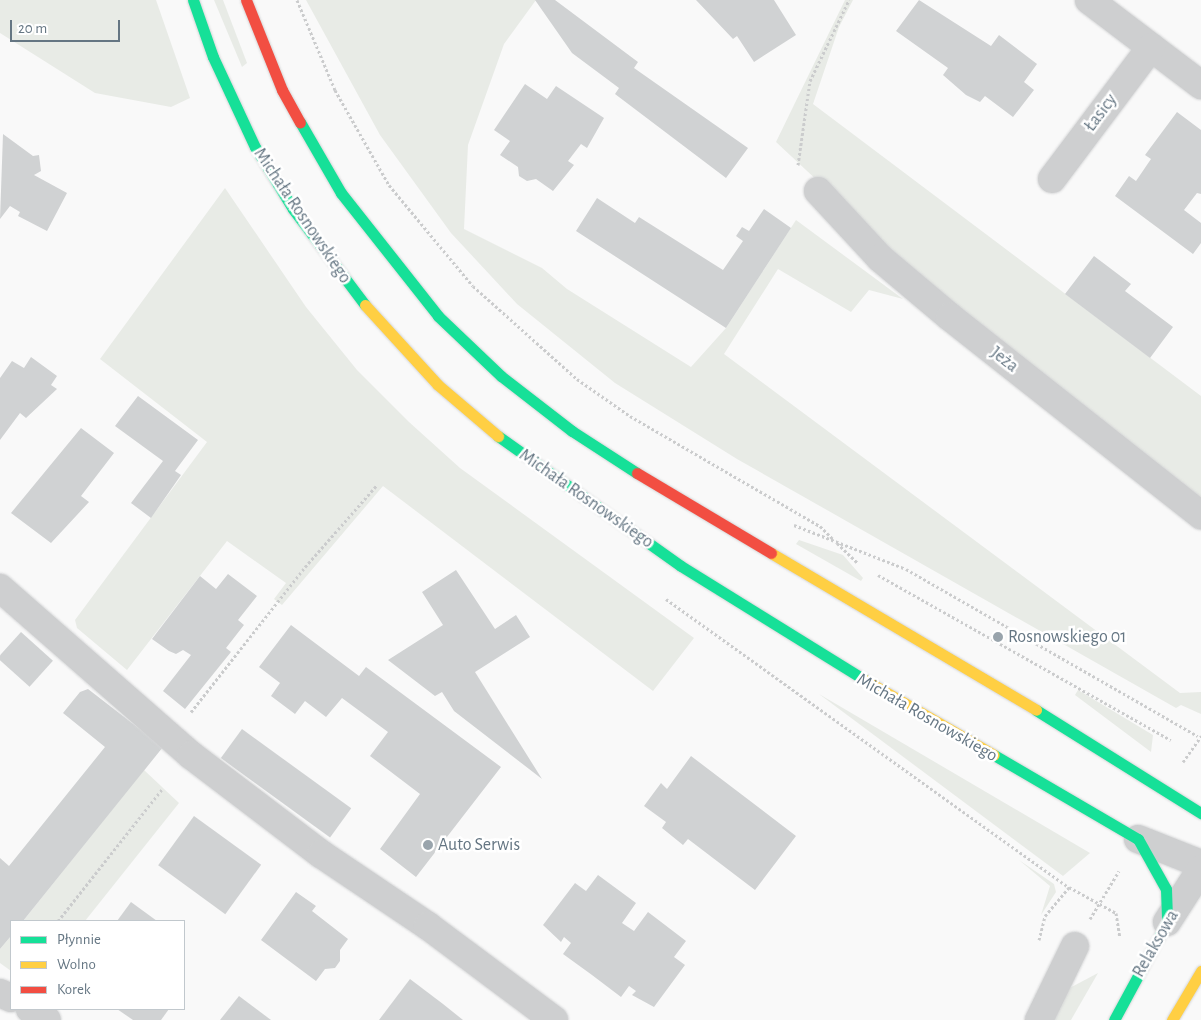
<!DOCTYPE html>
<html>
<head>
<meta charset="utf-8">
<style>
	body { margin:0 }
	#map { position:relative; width:1201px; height:1020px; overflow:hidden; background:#f9f9f9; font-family:"Alegreya Sans",sans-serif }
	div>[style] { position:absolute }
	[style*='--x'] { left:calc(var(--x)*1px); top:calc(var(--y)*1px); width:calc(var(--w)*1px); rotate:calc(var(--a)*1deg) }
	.green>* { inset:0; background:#e8ebe6 }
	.building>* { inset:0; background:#d0d2d3; transform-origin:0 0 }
	.path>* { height:3px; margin-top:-1.5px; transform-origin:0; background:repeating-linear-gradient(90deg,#cbcccd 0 2.5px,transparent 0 5px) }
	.roads { filter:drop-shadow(0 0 1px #d5d6d7) drop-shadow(0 0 1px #d5d6d7) }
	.street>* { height:28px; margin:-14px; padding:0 14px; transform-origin:14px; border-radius:14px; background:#cecfd0 }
	.fast>* { height:11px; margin:-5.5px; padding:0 5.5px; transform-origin:5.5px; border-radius:5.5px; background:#16e098 }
	.slow>* { height:11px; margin:-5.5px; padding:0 5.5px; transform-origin:5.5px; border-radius:5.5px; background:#ffcf43 }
	.jam>* { height:11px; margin:-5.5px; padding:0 5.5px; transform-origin:5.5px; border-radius:5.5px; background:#f24e42 }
	.dots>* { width:14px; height:14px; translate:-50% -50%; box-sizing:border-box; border:2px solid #fff; border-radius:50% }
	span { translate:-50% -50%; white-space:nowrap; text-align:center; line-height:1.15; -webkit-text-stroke:5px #fff; paint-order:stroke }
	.street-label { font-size:18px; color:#657683 }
	.poi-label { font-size:18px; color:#657683 }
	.left { translate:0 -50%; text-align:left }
	.legend { position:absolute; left:10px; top:920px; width:175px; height:90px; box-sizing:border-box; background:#fff; border:1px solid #c1c8cd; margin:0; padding:6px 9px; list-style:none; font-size:15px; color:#657683 }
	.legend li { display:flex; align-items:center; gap:10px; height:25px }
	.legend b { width:25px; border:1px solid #c1c8cd }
	.scale { position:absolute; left:10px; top:20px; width:110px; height:22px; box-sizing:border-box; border:2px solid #657683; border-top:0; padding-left:6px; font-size:15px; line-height:18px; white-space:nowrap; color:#657683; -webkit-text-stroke:4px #fff; paint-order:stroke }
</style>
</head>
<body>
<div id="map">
	<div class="green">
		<i style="clip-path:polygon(0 0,156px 0,190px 98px,171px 107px,95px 93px,0 33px)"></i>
		<i style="clip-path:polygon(214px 0,223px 0,247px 63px,242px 67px)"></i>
		<i style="clip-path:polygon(306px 0,536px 0,504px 44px,468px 145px,464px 229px,542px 268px,567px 289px,691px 367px,726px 328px,796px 220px,903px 299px,869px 290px,851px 312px,778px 269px,724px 354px,1180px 693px,1201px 692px,1201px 714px,1181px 705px,1176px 708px,737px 459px,615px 383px,517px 304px,451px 233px,380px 135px)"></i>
		<i style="clip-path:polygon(845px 0,853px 0,839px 27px,813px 104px,1201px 396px,1201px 498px,927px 283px,776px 142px)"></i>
		<i style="clip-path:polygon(225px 188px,306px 307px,357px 370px,409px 422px,460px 468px,694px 638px,653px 691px,383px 486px,282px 605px,274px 599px,286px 583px,227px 541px,127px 670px,77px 628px,75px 620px,207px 442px,100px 359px)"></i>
		<i style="clip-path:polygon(799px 540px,843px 555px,863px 578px,861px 581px,796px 544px)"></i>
		<i style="clip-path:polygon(1078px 690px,1153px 735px,1151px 752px,1075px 695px)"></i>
		<i style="clip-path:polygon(819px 694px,1090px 853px,1063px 876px)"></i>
		<i style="clip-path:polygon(144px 770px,179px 803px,85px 921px,23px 921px)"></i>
		<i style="clip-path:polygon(1019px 860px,1054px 884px,1056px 892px,1041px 915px,1050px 886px)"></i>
		<i style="clip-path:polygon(11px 936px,11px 971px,0 963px,0 949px)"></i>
		<i style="clip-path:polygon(1098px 973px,1071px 1020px,1052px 1020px,1064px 991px)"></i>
	</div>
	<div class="building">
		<i style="clip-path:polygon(535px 0,555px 0,638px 62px,634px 68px,748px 148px,726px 178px,615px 94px,619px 88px,572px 53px)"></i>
		<i style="clip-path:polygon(696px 0,774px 0,796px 35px,754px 62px,737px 36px,733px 39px)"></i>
		<i style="clip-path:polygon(919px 0,991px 46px,999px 35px,1037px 64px,1024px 82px,1034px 90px,1013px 117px,985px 96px,980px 102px,966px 95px,943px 75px,948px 68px,896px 31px)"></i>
		<i style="clip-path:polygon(525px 84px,547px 99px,556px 86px,604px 118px,587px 148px,581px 144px,568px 161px,574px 165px,553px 191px,536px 179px,527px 181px,519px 176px,518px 167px,500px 155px,510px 141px,494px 130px)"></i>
		<i style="clip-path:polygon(1177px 112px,1201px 130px,1201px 194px,1197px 193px,1184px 210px,1201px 223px,1201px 243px,1193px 254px,1115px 196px,1129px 176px,1136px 181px,1151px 159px,1145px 155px)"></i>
		<i style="clip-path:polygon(3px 134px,33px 156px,39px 155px,41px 171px,34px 175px,67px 193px,47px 231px,18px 216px,20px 212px,10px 206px,0 219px)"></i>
		<i style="clip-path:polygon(597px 198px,635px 223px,639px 217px,723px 270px,743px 241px,736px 236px,742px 227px,749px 231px,764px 209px,791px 228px,726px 328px,576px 231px)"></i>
		<i style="clip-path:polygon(1094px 256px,1131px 284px,1125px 291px,1173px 327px,1150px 358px,1065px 294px)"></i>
		<i style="clip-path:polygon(31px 357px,57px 376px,51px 385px,57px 389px,26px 418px,20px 413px,0 440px,0 378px,12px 361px,24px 368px)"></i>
		<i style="clip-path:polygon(138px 396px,198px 440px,175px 471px,181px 475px,151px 518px,131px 503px,163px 461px,115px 426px)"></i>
		<i style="clip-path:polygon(81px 428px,114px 453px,81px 496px,89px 502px,51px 543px,11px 513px)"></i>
		<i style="clip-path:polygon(456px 570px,495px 629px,516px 615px,530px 637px,475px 672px,542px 779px,454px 711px,442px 692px,435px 696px,388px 660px,443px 625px,422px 592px)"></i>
		<i style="clip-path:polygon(228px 574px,257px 596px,238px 620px,244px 625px,226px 648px,231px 652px,185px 709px,163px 691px,191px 655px,183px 650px,176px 654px,169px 651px,152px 639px,200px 576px,216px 589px)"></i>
		<i style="clip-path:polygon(291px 625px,359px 676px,366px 667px,501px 767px,416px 877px,380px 849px,420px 794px,370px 756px,388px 732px,342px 698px,326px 717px,305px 701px,295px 714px,271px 696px,280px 683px,259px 667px)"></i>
		<i style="left:21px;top:632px;width:43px;height:35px;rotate:42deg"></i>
		<i style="clip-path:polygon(88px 689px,163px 747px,23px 921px,11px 921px,11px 936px,0 949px,0 858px,9px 866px,105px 747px,63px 713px,80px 692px)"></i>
		<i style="left:242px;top:729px;width:135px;height:36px;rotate:36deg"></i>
		<i style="clip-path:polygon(691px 756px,796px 836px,755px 890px,688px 839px,683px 845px,662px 828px,666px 822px,644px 806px,661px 783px,667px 789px)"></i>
		<i style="left:194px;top:816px;width:83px;height:61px;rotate:36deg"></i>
		<i style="clip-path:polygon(598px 875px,636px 903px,622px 923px,634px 931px,648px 912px,686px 941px,674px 957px,685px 965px,654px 1007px,632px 995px,636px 991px,629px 986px,621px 997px,592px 975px,563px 954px,571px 943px,564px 937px,561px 942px,543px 925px,575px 883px,586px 891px)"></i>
		<i style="clip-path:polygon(296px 892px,316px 906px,312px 911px,348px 939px,340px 950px,340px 961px,335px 968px,325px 969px,316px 981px,261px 940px)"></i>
		<i style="clip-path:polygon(131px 902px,157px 921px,117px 921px)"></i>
		<i style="clip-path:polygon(410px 979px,443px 1004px,463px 1020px,379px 1020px)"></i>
		<i style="clip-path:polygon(239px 996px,271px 1020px,220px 1020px)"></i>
		<i style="clip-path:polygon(117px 1009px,169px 1009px,161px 1020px,133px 1020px)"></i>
	</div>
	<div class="path">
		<i style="--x:297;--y:0;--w:98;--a:67.1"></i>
		<i style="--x:335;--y:90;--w:109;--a:60.4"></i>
		<i style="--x:389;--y:185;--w:131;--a:50.3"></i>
		<i style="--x:473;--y:286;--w:140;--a:41.8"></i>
		<i style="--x:577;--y:379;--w:65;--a:34.9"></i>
		<i style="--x:630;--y:416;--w:220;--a:30.1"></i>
		<i style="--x:820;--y:526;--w:18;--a:45"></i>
		<i style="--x:798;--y:165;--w:85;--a:-81.9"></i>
		<i style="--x:810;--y:81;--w:90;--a:-64.3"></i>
		<i style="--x:794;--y:525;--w:120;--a:21.4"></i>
		<i style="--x:906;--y:569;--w:336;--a:29.8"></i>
		<i style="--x:837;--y:543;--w:29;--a:44"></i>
		<i style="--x:878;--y:575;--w:336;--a:29.4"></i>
		<i style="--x:666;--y:599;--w:495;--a:35.6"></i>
		<i style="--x:1069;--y:887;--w:54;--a:29"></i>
		<i style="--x:1116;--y:913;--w:24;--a:81"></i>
		<i style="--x:191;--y:712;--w:184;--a:-51.8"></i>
		<i style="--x:305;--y:567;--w:109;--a:-48.7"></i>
		<i style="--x:1183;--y:762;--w:32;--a:-55"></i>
		<i style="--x:1090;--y:919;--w:56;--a:-58.9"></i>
		<i style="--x:58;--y:921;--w:169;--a:-51.7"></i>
		<i style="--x:1039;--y:940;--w:25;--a:-76"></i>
		<i style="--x:1045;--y:916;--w:38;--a:-50"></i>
	</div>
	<div class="roads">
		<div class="street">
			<i style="--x:1089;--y:0;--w:141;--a:37.2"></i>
			<i style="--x:1052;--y:179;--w:165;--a:-53.1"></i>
			<i style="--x:818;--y:191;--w:91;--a:47.2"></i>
			<i style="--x:880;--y:258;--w:92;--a:40.1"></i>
			<i style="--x:950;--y:317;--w:320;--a:38.3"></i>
			<i style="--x:0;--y:588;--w:254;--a:41.2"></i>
			<i style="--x:191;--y:755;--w:163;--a:37.3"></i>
			<i style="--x:321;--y:854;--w:129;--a:33.9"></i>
			<i style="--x:428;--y:926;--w:157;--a:36.7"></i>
			<i style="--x:1138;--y:839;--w:68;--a:21.6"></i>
			<i style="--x:1167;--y:922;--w:63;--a:-57.3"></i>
			<i style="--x:0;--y:993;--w:12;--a:24"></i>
			<i style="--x:30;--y:1009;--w:20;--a:33"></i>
			<i style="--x:1039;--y:1020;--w:82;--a:-64.1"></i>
		</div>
		<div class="fast">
			<i style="--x:193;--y:0;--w:60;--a:70.7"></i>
			<i style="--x:213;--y:57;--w:99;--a:65"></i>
			<i style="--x:255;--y:147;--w:73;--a:58.5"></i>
			<i style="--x:293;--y:209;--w:120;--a:53.1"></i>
			<i style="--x:300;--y:122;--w:82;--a:60"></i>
			<i style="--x:341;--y:193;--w:157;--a:51.7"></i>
			<i style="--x:438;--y:316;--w:87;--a:43.6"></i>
			<i style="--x:501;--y:376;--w:90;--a:37.8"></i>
			<i style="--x:572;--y:431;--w:77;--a:32.9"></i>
			<i style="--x:498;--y:436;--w:224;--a:35.4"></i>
			<i style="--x:681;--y:566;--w:214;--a:31.8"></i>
			<i style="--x:1036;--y:710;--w:195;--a:32"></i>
			<i style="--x:994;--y:755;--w:167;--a:30.3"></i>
			<i style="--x:1138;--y:839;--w:57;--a:60.8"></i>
			<i style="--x:1166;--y:889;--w:33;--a:88"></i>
			<i style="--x:1167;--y:922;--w:111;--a:118.4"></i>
		</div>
		<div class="slow">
			<i style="--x:365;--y:305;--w:108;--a:47.6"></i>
			<i style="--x:438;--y:385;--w:79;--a:40.4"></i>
			<i style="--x:771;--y:553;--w:308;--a:30.6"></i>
			<i style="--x:863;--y:679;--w:151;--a:30.1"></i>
			<i style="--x:1172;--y:1020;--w:57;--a:-59.4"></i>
		</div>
		<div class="jam">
			<i style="--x:246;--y:0;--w:97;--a:68.2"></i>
			<i style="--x:282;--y:90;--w:37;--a:61"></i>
			<i style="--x:637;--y:473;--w:156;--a:30.8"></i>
		</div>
	</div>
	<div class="dots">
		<i style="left:998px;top:637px;background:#99a4ac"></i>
		<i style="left:428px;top:845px;background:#99a4ac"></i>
	</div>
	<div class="street-label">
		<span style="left:1101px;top:113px;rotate:-53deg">Łasicy</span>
		<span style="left:302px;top:216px;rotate:56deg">Michała Rosnowskiego</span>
		<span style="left:1004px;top:360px;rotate:38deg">Jeża</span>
		<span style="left:586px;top:499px;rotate:35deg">Michała Rosnowskiego</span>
		<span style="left:927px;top:718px;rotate:30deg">Michała Rosnowskiego</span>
		<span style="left:1156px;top:944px;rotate:-60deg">Relaksowa</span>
	</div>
	<div class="poi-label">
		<span class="left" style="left:1008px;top:637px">Rosnowskiego 01</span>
		<span class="left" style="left:438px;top:845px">Auto Serwis</span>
	</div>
	<ul class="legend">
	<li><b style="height:6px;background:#16e098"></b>Płynnie</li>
	<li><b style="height:6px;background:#ffcf43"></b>Wolno</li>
	<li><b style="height:6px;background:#f24e42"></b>Korek</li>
	</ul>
	<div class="scale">20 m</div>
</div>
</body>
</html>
